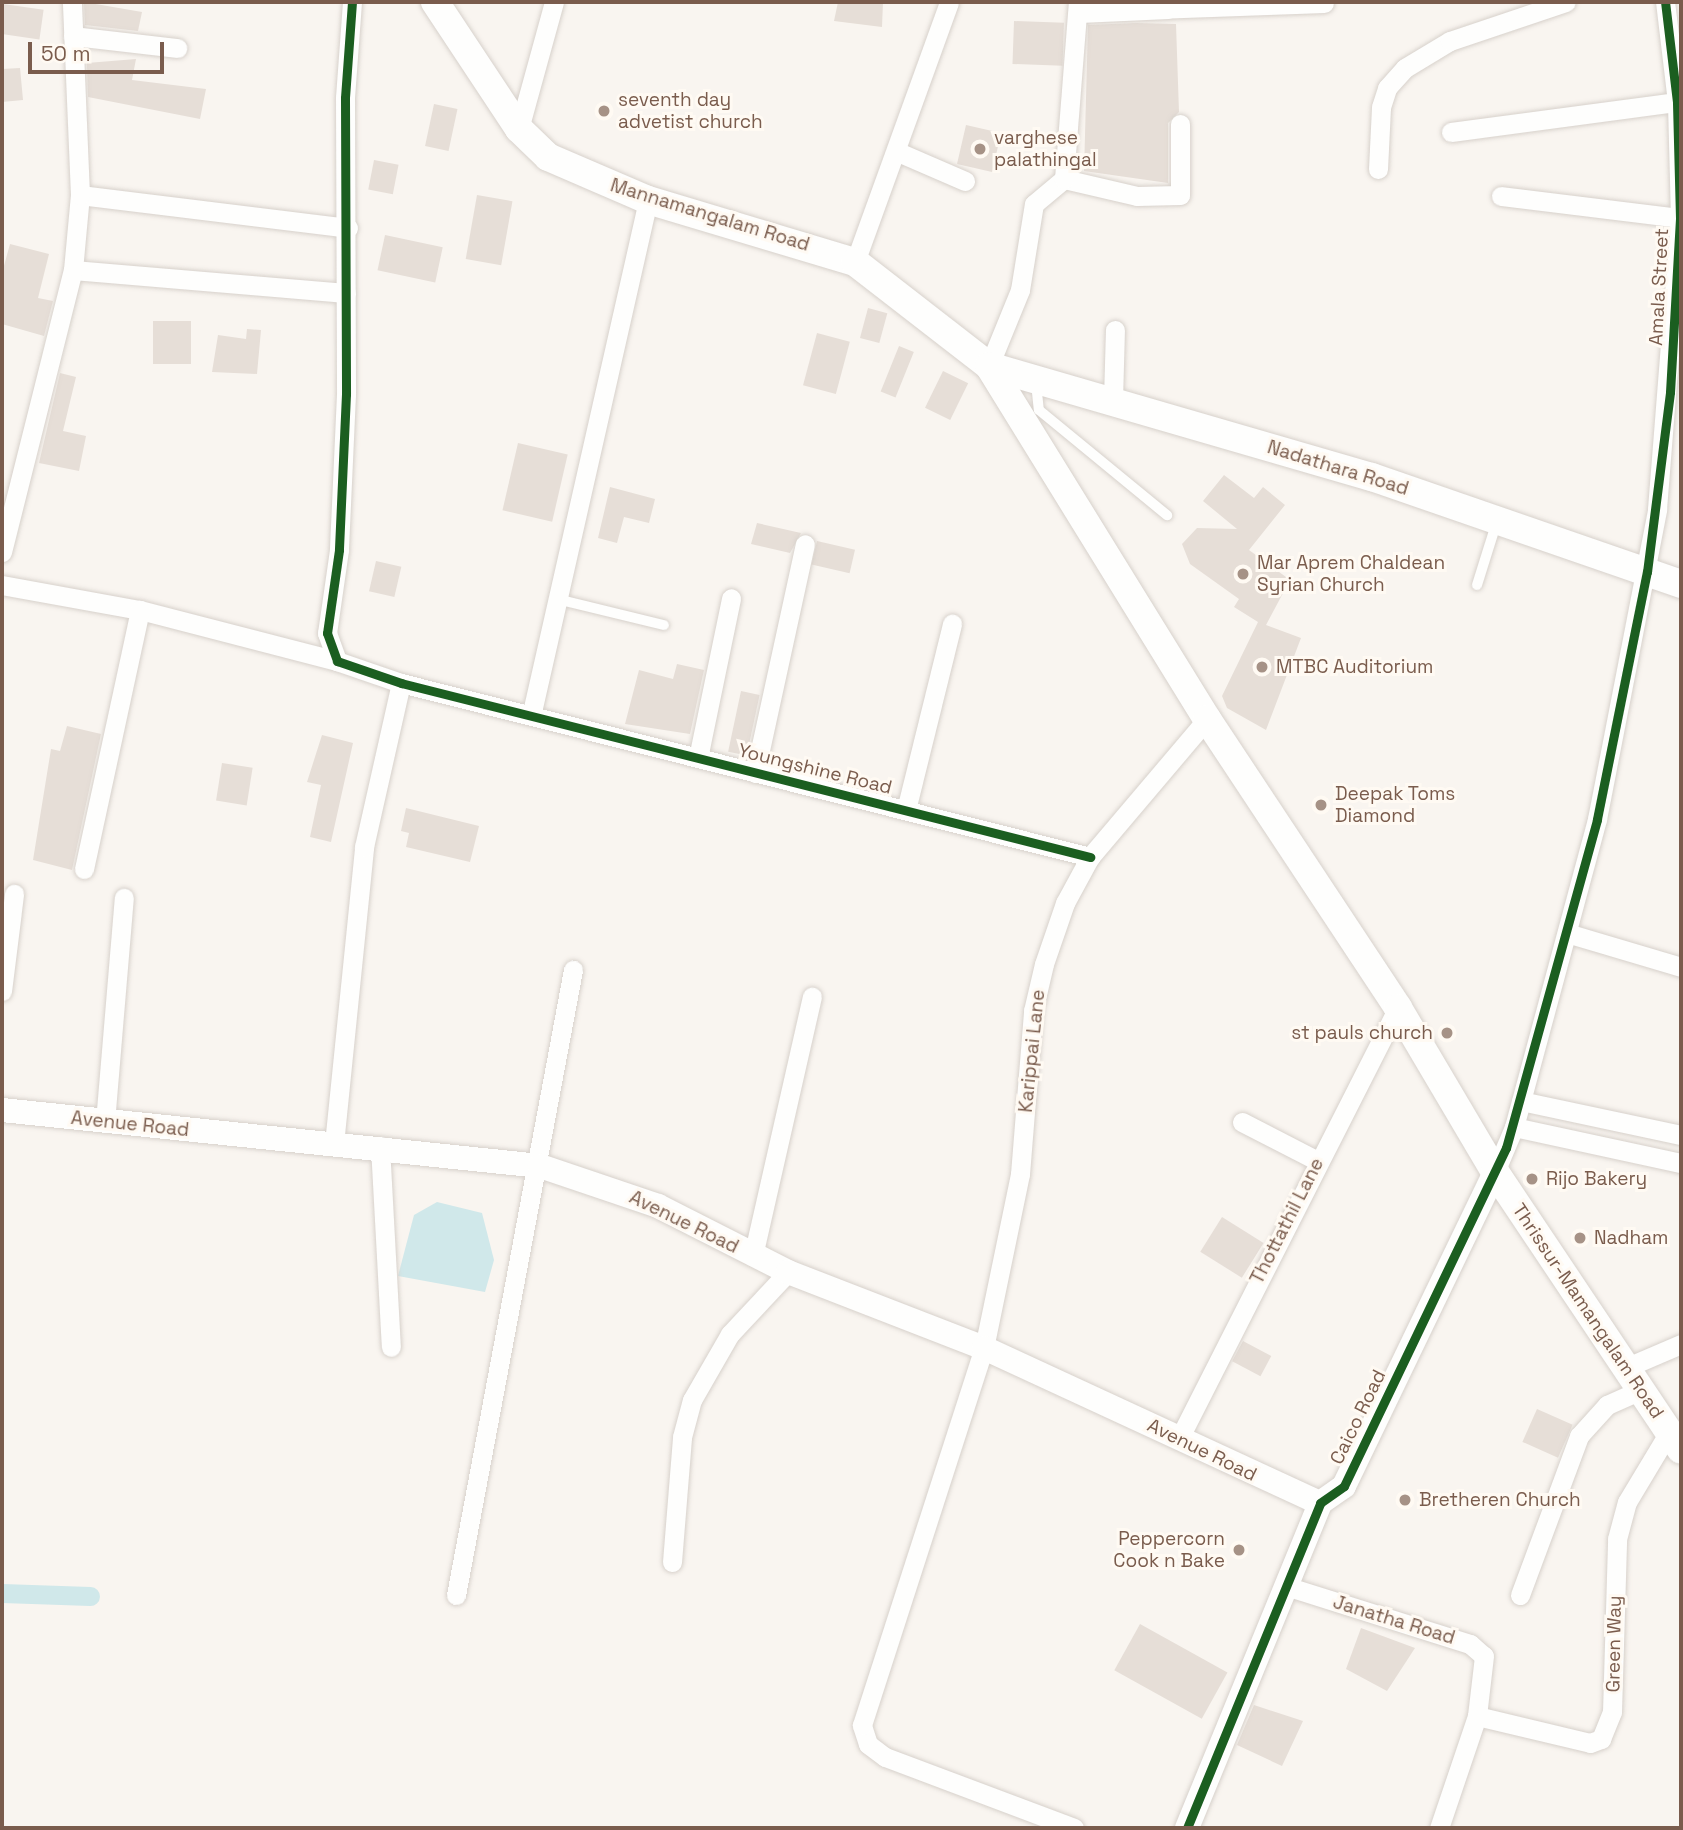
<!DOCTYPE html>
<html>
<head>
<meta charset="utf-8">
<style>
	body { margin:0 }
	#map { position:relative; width:1683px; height:1830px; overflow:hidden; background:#f9f5f0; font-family:"Space Grotesk",sans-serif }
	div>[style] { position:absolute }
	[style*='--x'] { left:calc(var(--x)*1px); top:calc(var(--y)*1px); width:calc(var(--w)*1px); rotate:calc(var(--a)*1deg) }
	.water>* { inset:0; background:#d0e8ea }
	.canal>* { height:19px; margin:-9.5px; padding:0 9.5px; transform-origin:9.5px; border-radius:9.5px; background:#d0e8ea }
	.building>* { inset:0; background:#e6ded7; transform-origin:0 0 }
	.roads { filter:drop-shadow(0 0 2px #d7d1cb) drop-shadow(0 0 2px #d7d1cb) }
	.service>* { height:10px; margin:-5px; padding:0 5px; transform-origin:5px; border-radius:5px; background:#fefefd }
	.minor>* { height:19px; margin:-9.5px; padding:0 9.5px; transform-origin:9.5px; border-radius:9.5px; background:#fefefd }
	.tertiary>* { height:24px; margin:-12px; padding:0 12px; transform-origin:12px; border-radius:12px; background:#fefefd }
	.secondary>* { height:28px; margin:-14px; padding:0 14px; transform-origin:14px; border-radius:14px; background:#fefefd }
	.cycleway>* { height:9px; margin:-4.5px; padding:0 4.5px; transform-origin:4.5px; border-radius:4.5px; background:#1b5e20 }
	.dots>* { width:19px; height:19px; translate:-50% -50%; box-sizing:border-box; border:4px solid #fffaf3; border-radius:50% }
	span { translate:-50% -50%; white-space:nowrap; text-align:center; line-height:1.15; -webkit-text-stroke:6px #fffaf3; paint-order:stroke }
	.poi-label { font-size:19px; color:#7a5c4d }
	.left { translate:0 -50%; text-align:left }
	.right { translate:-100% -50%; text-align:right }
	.street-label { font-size:19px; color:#7a5c4d }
	.frame { position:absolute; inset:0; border:4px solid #7a5c4d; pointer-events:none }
	.scale { position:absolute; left:28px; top:42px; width:136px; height:32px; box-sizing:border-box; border:4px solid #7a5c4d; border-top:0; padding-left:9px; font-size:21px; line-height:24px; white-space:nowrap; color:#7a5c4d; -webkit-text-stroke:5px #fffaf3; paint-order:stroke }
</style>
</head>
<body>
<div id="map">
	<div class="water">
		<i style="clip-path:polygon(437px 1202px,482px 1213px,494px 1260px,485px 1292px,398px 1276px,414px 1215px)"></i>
	</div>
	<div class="canal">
		<i style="--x:2;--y:1593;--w:88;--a:2"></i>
	</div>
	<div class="building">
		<i style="clip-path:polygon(84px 2px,142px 12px,138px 31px,85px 25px)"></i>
		<i style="clip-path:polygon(838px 2px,883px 2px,882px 27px,834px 21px)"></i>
		<i style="left:3px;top:4px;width:41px;height:30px;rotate:8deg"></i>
		<i style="left:1014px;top:21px;width:50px;height:43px;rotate:2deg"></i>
		<i style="clip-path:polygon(1136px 23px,1176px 24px,1179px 112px,1168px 123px,1168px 183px,1084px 171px,1088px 25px)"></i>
		<i style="clip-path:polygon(136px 59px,132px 80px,206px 89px,200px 119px,88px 97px,87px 63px)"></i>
		<i style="clip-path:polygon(20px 68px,23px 100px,2px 102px,2px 69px)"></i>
		<i style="left:434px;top:104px;width:24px;height:43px;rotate:12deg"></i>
		<i style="left:966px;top:125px;width:36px;height:40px;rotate:13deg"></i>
		<i style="left:374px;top:160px;width:25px;height:30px;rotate:11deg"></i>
		<i style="left:477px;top:195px;width:36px;height:65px;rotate:10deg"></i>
		<i style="left:385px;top:235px;width:59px;height:36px;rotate:12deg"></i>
		<i style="clip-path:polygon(10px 244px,49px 254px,38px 298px,53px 301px,44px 336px,2px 324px,2px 273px)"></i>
		<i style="left:868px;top:308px;width:20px;height:31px;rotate:15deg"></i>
		<i style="left:153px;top:321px;width:38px;height:43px"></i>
		<i style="clip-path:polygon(247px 329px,261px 330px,257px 374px,212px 372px,218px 335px,246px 339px)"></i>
		<i style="left:817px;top:333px;width:34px;height:54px;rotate:15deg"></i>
		<i style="left:899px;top:346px;width:16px;height:49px;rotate:22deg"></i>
		<i style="left:943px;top:371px;width:28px;height:41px;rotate:26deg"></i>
		<i style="clip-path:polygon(60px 373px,76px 377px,63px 431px,86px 436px,79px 471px,39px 463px)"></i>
		<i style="left:518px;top:443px;width:51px;height:69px;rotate:13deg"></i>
		<i style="clip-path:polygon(1224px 475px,1254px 498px,1263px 487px,1285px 505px,1249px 550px,1290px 580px,1266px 625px,1301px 638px,1266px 730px,1227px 708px,1222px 696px,1258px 622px,1234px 607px,1239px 599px,1190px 564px,1182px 544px,1197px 528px,1237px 529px,1203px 501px)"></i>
		<i style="clip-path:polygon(610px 487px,655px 499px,649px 523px,624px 517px,617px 543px,598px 538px)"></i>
		<i style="clip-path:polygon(757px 523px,801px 533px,790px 553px,751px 544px)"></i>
		<i style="left:817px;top:541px;width:39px;height:24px;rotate:13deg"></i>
		<i style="left:376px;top:561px;width:26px;height:31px;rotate:13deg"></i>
		<i style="clip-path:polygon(677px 664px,704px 670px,690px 734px,625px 724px,639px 670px,673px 679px)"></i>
		<i style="left:741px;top:691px;width:19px;height:62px;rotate:12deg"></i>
		<i style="clip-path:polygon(67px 726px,101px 734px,72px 870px,33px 860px,51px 749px,60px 751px)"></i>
		<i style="clip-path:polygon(322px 735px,353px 743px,331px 842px,310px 837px,321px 785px,307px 782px)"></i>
		<i style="left:222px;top:763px;width:31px;height:38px;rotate:9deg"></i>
		<i style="clip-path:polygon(406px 808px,479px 826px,470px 862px,406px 847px,409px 833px,401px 831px)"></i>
		<i style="left:1222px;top:1217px;width:49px;height:41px;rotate:32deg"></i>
		<i style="left:1243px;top:1341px;width:32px;height:23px;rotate:28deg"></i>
		<i style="left:1537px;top:1409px;width:39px;height:36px;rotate:24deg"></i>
		<i style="left:1140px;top:1624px;width:100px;height:53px;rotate:29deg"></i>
		<i style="clip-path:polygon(1361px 1628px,1415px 1648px,1387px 1691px,1346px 1669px)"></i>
		<i style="clip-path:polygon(1254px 1705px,1303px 1721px,1282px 1766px,1237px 1745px)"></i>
	</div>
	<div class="roads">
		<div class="service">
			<i style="--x:1036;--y:383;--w:27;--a:84"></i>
			<i style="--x:1039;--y:410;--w:166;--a:39.4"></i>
			<i style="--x:1477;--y:585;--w:67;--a:-72.6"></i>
			<i style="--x:557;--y:599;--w:110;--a:13.7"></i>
		</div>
		<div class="minor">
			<i style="--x:352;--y:2;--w:96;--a:94.2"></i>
			<i style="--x:345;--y:98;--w:296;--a:89.8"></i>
			<i style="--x:346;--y:394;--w:156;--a:92.6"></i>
			<i style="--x:339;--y:550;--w:84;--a:98.2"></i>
			<i style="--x:327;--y:633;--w:30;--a:70"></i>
			<i style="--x:337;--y:661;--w:68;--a:19"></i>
			<i style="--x:401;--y:683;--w:711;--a:14.17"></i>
			<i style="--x:1155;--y:9;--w:169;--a:-2"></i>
			<i style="--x:1079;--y:13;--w:89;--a:-2.6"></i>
			<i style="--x:73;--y:36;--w:105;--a:6.6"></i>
			<i style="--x:519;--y:129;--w:132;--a:-74.6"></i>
			<i style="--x:1451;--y:132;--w:228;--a:-7.6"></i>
			<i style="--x:898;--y:152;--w:73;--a:23.4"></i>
			<i style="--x:1378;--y:169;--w:62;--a:-87.2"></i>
			<i style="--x:1381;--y:107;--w:20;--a:-72"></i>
			<i style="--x:1387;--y:88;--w:27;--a:-48"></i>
			<i style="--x:1405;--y:68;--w:52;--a:-31"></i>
			<i style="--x:1450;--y:41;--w:122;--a:-18.6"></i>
			<i style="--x:1064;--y:179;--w:75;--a:13.1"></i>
			<i style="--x:1137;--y:196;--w:43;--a:-1.3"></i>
			<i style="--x:1180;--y:195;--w:71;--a:-90"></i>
			<i style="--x:80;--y:195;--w:270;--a:7"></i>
			<i style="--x:1501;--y:196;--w:180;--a:7"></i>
			<i style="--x:855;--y:262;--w:276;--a:-70.1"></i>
			<i style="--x:73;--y:270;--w:274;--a:4.8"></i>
			<i style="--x:989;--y:366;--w:82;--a:-67.8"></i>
			<i style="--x:1020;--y:290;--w:87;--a:-80.8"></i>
			<i style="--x:1034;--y:204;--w:39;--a:-40"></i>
			<i style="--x:1064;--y:179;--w:178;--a:-85.5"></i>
			<i style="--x:1113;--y:400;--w:70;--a:-88.4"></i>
			<i style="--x:2;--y:552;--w:291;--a:-75.9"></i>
			<i style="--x:73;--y:270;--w:75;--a:-84.7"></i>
			<i style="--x:80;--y:195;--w:193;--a:-92.4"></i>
			<i style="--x:2;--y:585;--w:140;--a:10.3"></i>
			<i style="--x:140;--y:610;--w:203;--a:14.5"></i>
			<i style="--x:532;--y:712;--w:525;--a:-77.23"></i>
			<i style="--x:698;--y:758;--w:163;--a:-78.3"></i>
			<i style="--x:755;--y:773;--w:234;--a:-77.7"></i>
			<i style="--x:906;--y:810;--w:192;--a:-76.1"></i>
			<i style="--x:84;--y:869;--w:265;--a:-77.8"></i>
			<i style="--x:1567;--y:933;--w:119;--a:16.6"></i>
			<i style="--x:2;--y:991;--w:98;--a:-82.9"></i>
			<i style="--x:1521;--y:1101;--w:164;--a:12"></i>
			<i style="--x:105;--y:1122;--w:225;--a:-85.2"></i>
			<i style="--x:1242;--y:1122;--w:85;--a:27.2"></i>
			<i style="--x:1514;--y:1127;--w:171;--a:12.2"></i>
			<i style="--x:334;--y:1144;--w:299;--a:-84.2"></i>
			<i style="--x:364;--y:847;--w:168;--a:-77.3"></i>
			<i style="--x:380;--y:1146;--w:201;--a:86.9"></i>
			<i style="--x:1495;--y:1172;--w:49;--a:-67.1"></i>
			<i style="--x:1514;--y:1127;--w:319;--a:-74.9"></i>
			<i style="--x:1597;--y:819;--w:316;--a:-79"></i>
			<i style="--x:1657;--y:509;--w:292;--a:-85.5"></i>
			<i style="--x:1680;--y:218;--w:116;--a:-91.5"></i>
			<i style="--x:1677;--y:102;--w:101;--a:-96.8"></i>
			<i style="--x:753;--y:1256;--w:266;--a:-77.2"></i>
			<i style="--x:1625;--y:1368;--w:61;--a:-23.2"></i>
			<i style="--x:1180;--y:1437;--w:481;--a:-63.1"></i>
			<i style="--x:672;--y:1562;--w:125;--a:-85.4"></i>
			<i style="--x:682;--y:1437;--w:38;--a:-75"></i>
			<i style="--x:692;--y:1400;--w:76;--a:-60.1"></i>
			<i style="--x:730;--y:1334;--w:85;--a:-46.9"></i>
			<i style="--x:1289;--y:1587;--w:190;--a:17.5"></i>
			<i style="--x:1470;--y:1644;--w:18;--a:41"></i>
			<i style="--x:1484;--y:1656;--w:60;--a:96.7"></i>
			<i style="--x:1477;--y:1716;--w:118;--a:108.7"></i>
			<i style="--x:456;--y:1595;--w:636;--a:-79.4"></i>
			<i style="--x:1520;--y:1595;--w:170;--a:-69.6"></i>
			<i style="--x:1579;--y:1436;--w:42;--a:-47.9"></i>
			<i style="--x:1607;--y:1405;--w:35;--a:-24"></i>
			<i style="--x:1477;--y:1716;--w:116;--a:13.4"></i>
			<i style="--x:1590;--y:1743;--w:12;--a:-20"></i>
			<i style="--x:1601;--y:1739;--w:29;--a:-68"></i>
			<i style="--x:1612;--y:1712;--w:173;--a:-88.3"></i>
			<i style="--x:1617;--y:1539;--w:38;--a:-75"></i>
			<i style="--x:1627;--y:1502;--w:82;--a:-59"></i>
			<i style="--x:1074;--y:1828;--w:202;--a:-159.4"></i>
			<i style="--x:885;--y:1757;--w:21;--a:-143"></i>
			<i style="--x:868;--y:1744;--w:20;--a:-108"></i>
			<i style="--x:862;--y:1725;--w:396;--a:-72.1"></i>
			<i style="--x:984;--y:1348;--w:178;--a:-78.3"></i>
			<i style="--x:1020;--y:1174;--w:164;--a:-85.4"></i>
			<i style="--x:1033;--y:1011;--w:48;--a:-76.8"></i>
			<i style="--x:1044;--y:964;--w:65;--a:-71"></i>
			<i style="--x:1065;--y:903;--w:52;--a:-61.5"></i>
			<i style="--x:1090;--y:857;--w:181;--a:-49.7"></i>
		</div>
		<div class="tertiary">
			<i style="--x:2;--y:1110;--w:541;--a:5.94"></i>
			<i style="--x:540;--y:1166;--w:125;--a:18.7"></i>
			<i style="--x:658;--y:1206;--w:146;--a:26.9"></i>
			<i style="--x:788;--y:1272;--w:210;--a:21.2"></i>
			<i style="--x:984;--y:1348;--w:370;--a:24.8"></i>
			<i style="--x:1187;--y:1828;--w:351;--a:-67.7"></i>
			<i style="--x:1320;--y:1503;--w:29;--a:-35"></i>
			<i style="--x:1344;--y:1486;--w:348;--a:-64.3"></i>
		</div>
		<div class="secondary">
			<i style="--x:435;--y:2;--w:152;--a:56.5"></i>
			<i style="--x:519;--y:129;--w:40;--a:44"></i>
			<i style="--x:548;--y:157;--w:109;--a:23.3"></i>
			<i style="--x:648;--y:200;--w:216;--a:16.7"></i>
			<i style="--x:855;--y:262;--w:170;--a:37.8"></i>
			<i style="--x:989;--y:366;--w:415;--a:58.3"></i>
			<i style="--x:1207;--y:719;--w:346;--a:56.5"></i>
			<i style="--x:1398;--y:1008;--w:191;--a:59.4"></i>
			<i style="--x:1495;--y:1172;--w:334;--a:56.2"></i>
			<i style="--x:989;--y:366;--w:399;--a:16.2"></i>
			<i style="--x:1372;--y:477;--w:327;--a:19.1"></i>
		</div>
	</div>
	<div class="cycleway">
		<i style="--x:352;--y:2;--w:96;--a:94.2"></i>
		<i style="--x:345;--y:98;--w:296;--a:89.8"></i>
		<i style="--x:346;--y:394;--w:156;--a:92.6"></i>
		<i style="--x:339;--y:550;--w:84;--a:98.2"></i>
		<i style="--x:327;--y:633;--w:30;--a:70"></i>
		<i style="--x:337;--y:661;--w:68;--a:19"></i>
		<i style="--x:401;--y:683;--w:711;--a:14.17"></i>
		<i style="--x:1187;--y:1828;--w:351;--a:-67.7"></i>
		<i style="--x:1320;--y:1503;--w:29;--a:-35"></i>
		<i style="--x:1344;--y:1486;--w:375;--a:-64.4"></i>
		<i style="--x:1506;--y:1148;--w:341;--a:-74.5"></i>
		<i style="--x:1597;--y:819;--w:252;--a:-78.6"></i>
		<i style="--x:1647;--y:572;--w:181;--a:-82.7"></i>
		<i style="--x:1670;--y:392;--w:174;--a:-86.7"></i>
		<i style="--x:1680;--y:218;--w:116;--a:-91.5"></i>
		<i style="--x:1677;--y:102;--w:101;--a:-96.8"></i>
	</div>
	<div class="dots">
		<i style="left:604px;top:111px;background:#a69286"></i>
		<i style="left:980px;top:149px;background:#a69286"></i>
		<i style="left:1243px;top:574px;background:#a69286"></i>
		<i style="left:1262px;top:667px;background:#a69286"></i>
		<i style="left:1321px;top:805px;background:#a69286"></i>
		<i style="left:1447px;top:1033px;background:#a69286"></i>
		<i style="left:1532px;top:1179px;background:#a69286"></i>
		<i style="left:1580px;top:1238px;background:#a69286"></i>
		<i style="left:1405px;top:1500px;background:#a69286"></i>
		<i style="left:1239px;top:1550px;background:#a69286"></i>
	</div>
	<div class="poi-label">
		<span class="left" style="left:618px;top:111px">seventh day<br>advetist church</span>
		<span class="left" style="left:994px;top:149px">varghese<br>palathingal</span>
		<span class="left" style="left:1257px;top:574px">Mar Aprem Chaldean<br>Syrian Church</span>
		<span class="left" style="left:1276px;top:667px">MTBC Auditorium</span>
		<span class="left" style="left:1335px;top:805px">Deepak Toms<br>Diamond</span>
		<span class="right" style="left:1433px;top:1033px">st pauls church</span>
		<span class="left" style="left:1546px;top:1179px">Rijo Bakery</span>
		<span class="left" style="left:1594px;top:1238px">Nadham</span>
		<span class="left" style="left:1419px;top:1500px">Bretheren Church</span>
		<span class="right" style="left:1225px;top:1550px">Peppercorn<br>Cook n Bake</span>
	</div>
	<div class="street-label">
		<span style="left:710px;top:215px;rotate:17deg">Mannamangalam Road</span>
		<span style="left:1659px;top:287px;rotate:-87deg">Amala Street</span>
		<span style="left:1338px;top:468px;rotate:17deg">Nadathara Road</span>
		<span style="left:815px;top:769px;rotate:14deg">Youngshine Road</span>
		<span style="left:1032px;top:1051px;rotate:-84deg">Karippai Lane</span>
		<span style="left:130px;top:1124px;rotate:6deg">Avenue Road</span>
		<span style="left:1287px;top:1221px;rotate:-63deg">Thottathil Lane</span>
		<span style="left:684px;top:1222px;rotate:26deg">Avenue Road</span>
		<span style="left:1588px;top:1311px;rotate:56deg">Thrissur-Mamangalam Road</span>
		<span style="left:1358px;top:1417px;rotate:-64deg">Caico Road</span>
		<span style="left:1202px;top:1450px;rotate:26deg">Avenue Road</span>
		<span style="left:1394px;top:1620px;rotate:17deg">Janatha Road</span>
		<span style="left:1614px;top:1644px;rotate:-89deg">Green Way</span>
	</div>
	<div class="frame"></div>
	<div class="scale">50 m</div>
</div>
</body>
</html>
